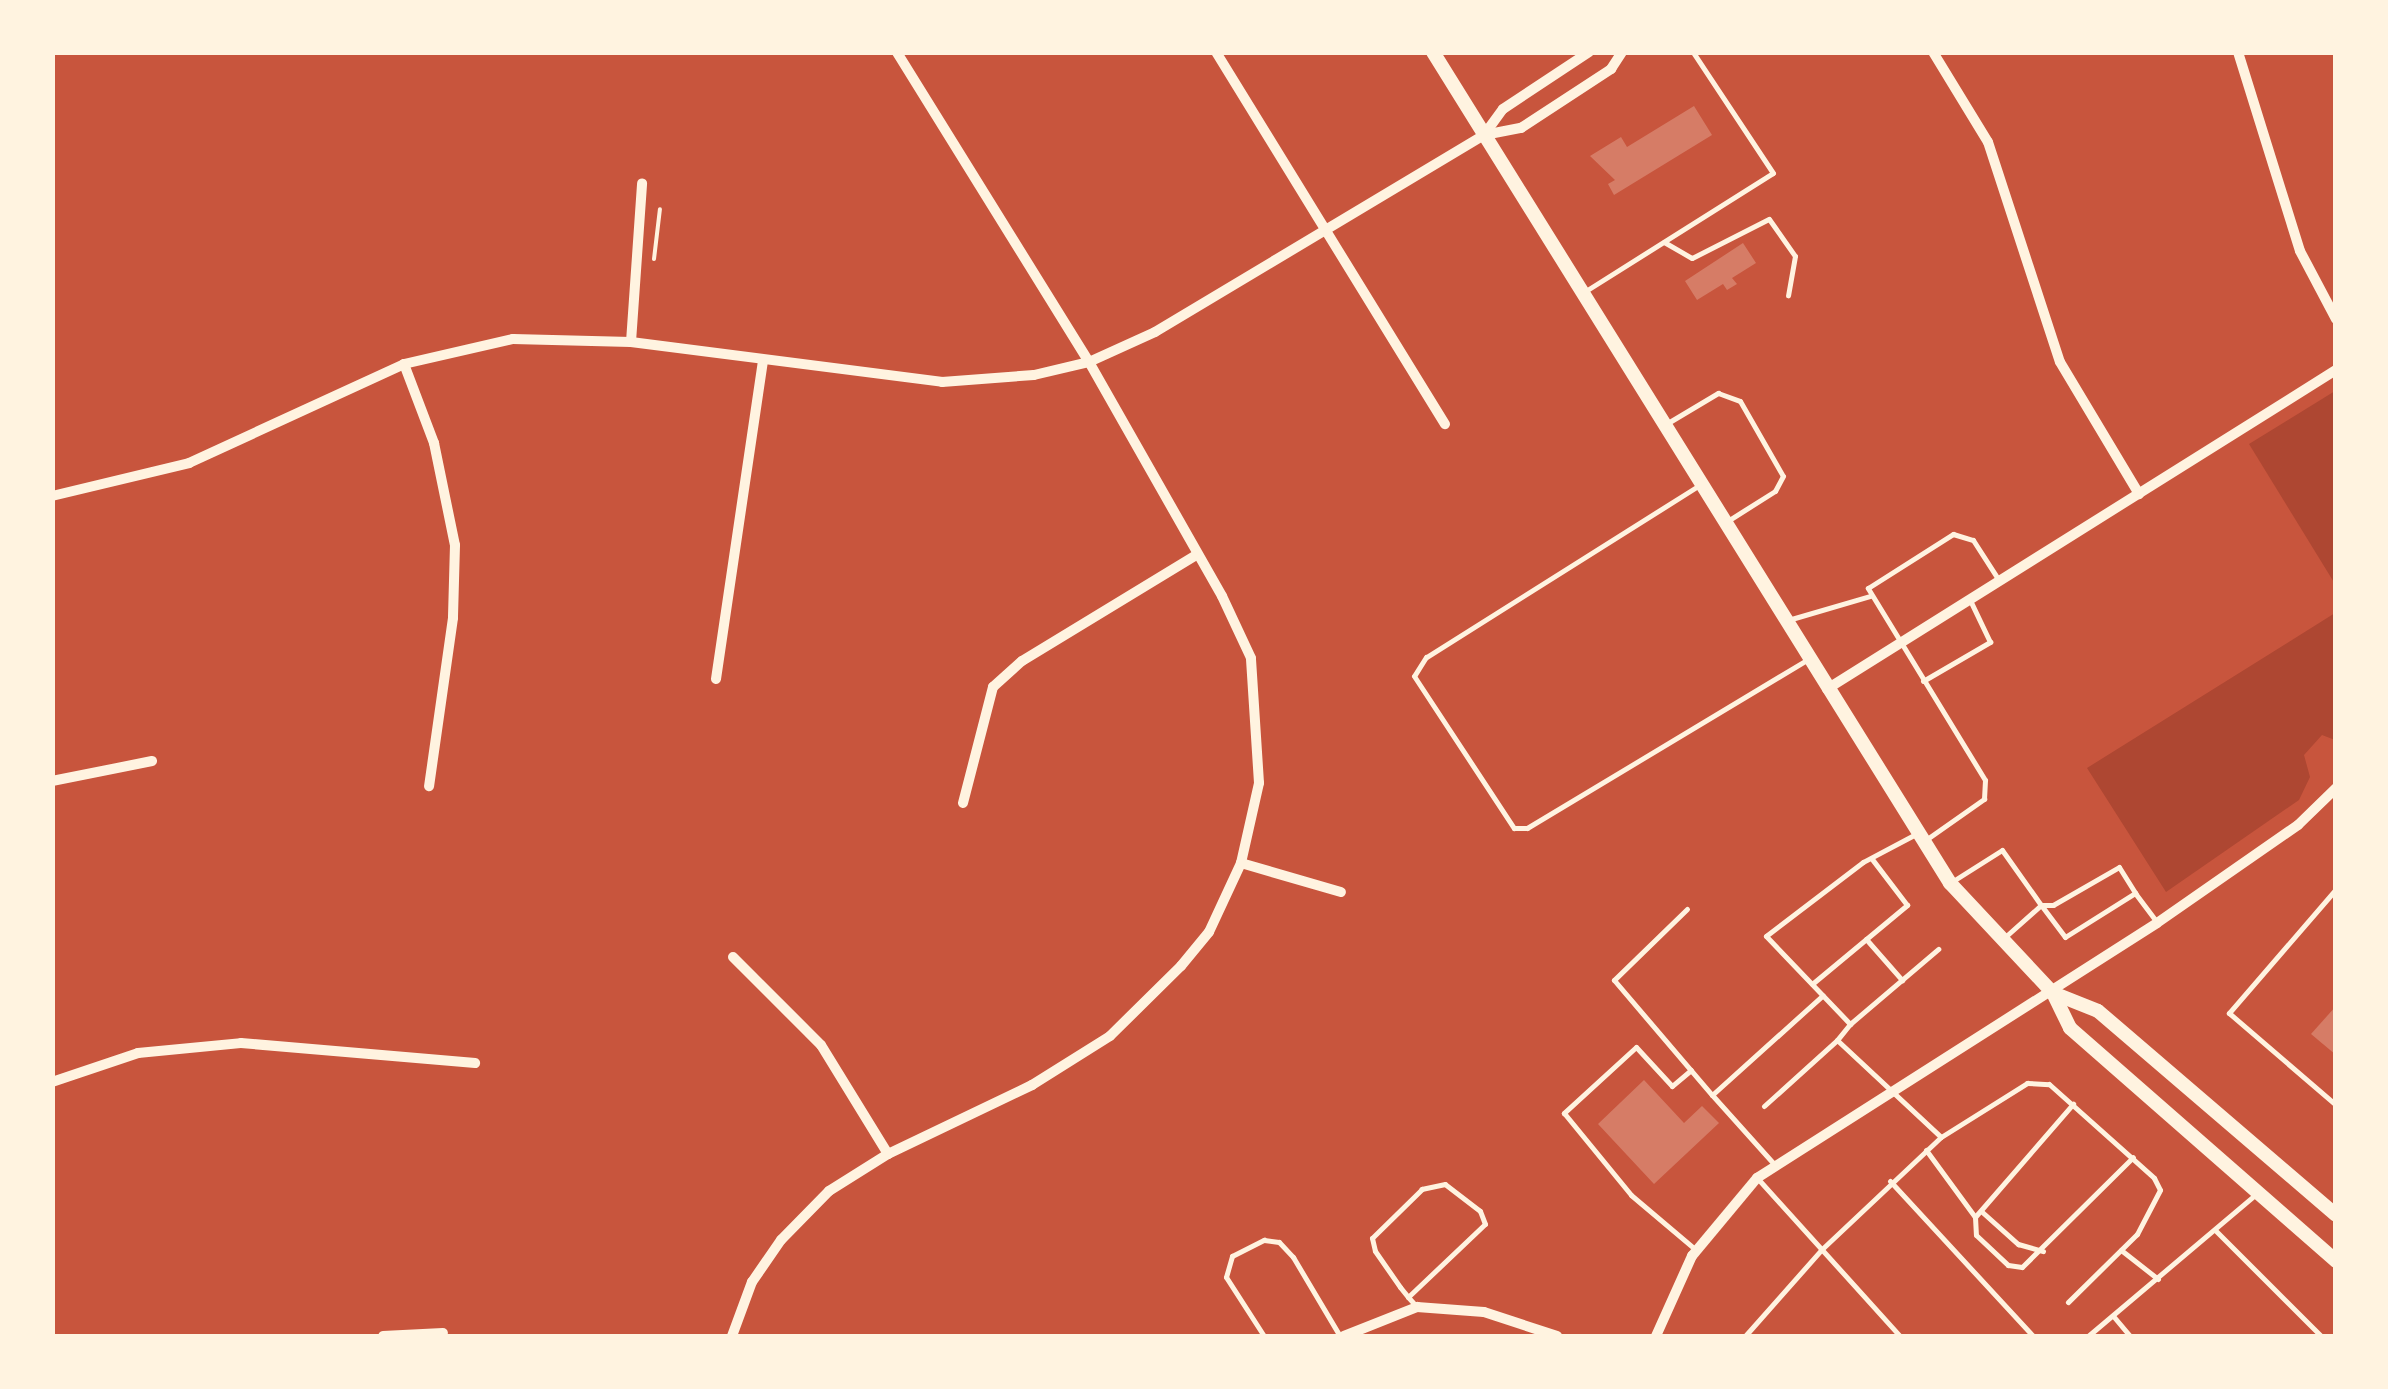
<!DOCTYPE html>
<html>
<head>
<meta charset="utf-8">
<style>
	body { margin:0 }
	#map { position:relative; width:2388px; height:1389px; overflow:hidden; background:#c8553d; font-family:Manrope,sans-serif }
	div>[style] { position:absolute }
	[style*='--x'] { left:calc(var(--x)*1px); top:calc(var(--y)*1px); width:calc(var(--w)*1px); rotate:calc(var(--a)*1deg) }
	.green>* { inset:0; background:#ae4732 }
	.building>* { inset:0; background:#d67c66 }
	.path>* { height:4px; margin:-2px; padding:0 2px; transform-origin:2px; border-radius:2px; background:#fff3e0 }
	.service>* { height:5px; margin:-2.5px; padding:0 2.5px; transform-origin:2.5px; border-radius:2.5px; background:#fff3e0 }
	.minor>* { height:10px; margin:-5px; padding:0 5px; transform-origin:5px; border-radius:5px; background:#fff3e0 }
	.secondary>* { height:14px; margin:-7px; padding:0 7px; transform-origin:7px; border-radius:7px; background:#fff3e0 }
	span { translate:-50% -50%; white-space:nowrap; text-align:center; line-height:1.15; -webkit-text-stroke:8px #fff3e0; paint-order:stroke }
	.frame { position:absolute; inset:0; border:55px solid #fff3e0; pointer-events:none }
</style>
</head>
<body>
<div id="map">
	<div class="green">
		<i style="clip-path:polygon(2335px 391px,2335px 584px,2249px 444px)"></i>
		<i style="clip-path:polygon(2335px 613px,2335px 740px,2322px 735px,2304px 755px,2310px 777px,2299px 800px,2166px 892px,2087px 768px)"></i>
	</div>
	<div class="building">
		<i style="clip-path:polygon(1694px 106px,1712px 135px,1614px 195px,1608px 184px,1615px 180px,1590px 156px,1621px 137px,1627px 147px)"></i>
		<i style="clip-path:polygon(1743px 243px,1756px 263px,1732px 278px,1737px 284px,1727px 290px,1723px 284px,1697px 300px,1685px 281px)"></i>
		<i style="clip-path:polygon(2336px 1006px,2336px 1055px,2311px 1034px)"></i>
		<i style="clip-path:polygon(1644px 1080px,1684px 1123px,1702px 1106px,1719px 1123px,1654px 1184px,1598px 1124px)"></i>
	</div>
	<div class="path">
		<i style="--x:654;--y:259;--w:50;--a:-83.2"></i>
	</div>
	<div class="service">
		<i style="--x:1664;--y:242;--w:32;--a:30"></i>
		<i style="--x:1692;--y:258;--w:86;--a:-26.9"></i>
		<i style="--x:1769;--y:219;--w:45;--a:54.9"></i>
		<i style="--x:1795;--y:256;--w:40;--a:100"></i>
		<i style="--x:1584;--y:292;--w:223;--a:-32.2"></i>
		<i style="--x:1773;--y:173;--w:145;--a:-123.5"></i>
		<i style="--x:1666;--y:424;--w:61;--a:-30.8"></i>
		<i style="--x:1718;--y:393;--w:23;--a:20"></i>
		<i style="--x:1740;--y:401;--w:86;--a:60.2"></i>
		<i style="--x:1783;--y:476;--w:17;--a:118"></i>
		<i style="--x:1775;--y:491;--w:54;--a:147.8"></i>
		<i style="--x:1698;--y:486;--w:321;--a:147.8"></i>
		<i style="--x:1426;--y:657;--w:22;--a:122"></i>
		<i style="--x:1414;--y:676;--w:182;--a:56.7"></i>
		<i style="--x:1514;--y:828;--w:13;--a:0"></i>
		<i style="--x:1527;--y:828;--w:328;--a:-31"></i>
		<i style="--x:1788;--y:620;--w:85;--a:-16.3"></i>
		<i style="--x:1923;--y:681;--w:78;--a:-30.2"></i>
		<i style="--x:1990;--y:642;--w:47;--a:-115.5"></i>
		<i style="--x:1914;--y:835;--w:58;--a:152.1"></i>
		<i style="--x:1863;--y:862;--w:122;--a:142.7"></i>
		<i style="--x:1766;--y:936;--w:122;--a:46.3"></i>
		<i style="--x:1850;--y:1024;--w:116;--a:-40.4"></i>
		<i style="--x:1927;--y:839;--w:70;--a:-35.1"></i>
		<i style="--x:1984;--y:799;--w:19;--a:-87"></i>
		<i style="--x:1985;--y:780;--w:225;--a:-121.4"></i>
		<i style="--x:1868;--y:588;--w:101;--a:-32.4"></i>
		<i style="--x:1953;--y:534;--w:21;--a:17"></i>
		<i style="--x:1973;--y:540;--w:46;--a:57.3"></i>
		<i style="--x:1953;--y:881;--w:58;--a:-32.3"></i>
		<i style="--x:2002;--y:850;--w:67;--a:54.7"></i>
		<i style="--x:2041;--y:905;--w:12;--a:0"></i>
		<i style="--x:2053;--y:905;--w:76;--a:-29.9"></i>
		<i style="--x:2119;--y:867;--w:31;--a:58"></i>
		<i style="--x:2336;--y:889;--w:164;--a:130.8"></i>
		<i style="--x:2229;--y:1013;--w:141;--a:40.7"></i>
		<i style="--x:1687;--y:909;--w:102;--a:135.8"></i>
		<i style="--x:1614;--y:980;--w:151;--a:49.6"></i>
		<i style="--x:2005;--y:937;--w:48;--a:-41.6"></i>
		<i style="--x:2041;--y:905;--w:40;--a:53"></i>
		<i style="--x:2065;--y:937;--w:83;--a:-32.2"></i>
		<i style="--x:2135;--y:893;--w:35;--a:53"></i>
		<i style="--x:1866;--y:939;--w:55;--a:48.7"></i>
		<i style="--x:1812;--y:984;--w:124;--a:-39.7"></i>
		<i style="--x:1907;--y:905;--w:58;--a:-127.3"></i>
		<i style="--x:1850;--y:1024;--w:21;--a:129"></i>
		<i style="--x:1837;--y:1040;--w:142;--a:43"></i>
		<i style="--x:1941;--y:1137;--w:102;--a:-32.1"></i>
		<i style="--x:2027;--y:1083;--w:22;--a:3"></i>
		<i style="--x:2049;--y:1084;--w:141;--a:41.8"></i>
		<i style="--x:2154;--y:1178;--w:13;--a:63"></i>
		<i style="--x:2160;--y:1190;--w:50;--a:117.6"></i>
		<i style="--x:2137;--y:1234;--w:97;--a:135.4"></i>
		<i style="--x:1691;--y:1070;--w:25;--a:140"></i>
		<i style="--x:1672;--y:1086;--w:53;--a:-132.7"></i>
		<i style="--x:1636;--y:1047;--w:98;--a:137.5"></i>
		<i style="--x:1564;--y:1113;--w:106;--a:50.7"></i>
		<i style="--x:1631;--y:1195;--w:85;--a:40.2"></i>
		<i style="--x:1764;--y:1106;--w:98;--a:-42.1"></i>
		<i style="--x:1926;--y:1150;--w:83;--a:53.8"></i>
		<i style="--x:1975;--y:1217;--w:18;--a:87"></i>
		<i style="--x:1976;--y:1235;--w:44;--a:43.2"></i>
		<i style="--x:2008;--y:1265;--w:14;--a:8"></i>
		<i style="--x:2022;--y:1267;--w:156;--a:-44.7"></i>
		<i style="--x:1774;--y:1164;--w:93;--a:-131.9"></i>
		<i style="--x:1712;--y:1095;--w:149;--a:-42"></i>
		<i style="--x:1759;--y:1180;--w:210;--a:47.9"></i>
		<i style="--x:1890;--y:1181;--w:211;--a:47.3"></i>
		<i style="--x:1981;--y:1211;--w:50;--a:41.7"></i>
		<i style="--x:2018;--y:1244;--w:26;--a:16"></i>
		<i style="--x:1975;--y:1217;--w:150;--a:-49.1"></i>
		<i style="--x:2215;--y:1230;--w:150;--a:45"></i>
		<i style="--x:2121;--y:1250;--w:47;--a:38.1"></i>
		<i style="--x:1408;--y:1297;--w:106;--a:-43.5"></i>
		<i style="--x:1485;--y:1224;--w:14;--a:-111"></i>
		<i style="--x:1480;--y:1211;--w:44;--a:-142.4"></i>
		<i style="--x:1445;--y:1184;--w:24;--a:168"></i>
		<i style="--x:1422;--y:1189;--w:70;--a:135.6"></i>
		<i style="--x:1372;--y:1238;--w:13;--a:77"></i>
		<i style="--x:1375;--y:1251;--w:44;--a:55.2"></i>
		<i style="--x:1400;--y:1287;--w:13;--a:51"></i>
		<i style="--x:1408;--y:1297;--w:13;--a:48"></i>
		<i style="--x:2114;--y:1317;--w:25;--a:50"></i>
		<i style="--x:1264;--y:1336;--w:70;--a:-122.8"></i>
		<i style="--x:1226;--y:1277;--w:22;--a:-74"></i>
		<i style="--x:1232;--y:1256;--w:36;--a:-27"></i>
		<i style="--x:1264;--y:1240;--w:15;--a:8"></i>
		<i style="--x:1279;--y:1242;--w:21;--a:47"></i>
		<i style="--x:1293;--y:1257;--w:92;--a:59.3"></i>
		<i style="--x:1745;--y:1336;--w:116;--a:-48.5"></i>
		<i style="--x:1822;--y:1249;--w:163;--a:-43.3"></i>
		<i style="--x:2088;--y:1336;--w:221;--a:-40.2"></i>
	</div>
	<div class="minor">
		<i style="--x:1216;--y:52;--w:437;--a:58.4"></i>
		<i style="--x:1933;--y:52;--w:105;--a:58.6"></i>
		<i style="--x:1988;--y:142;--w:231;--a:71.9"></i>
		<i style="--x:2060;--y:362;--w:154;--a:59.1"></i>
		<i style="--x:2238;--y:52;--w:208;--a:72.7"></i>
		<i style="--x:2300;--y:251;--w:77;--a:62.1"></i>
		<i style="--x:1484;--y:135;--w:38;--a:-11"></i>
		<i style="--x:1521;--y:128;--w:108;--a:-33.2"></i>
		<i style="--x:1611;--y:69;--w:20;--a:-57"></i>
		<i style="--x:631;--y:342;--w:159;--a:-86"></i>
		<i style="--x:404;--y:364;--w:85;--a:69.2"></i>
		<i style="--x:434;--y:443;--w:104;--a:78.4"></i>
		<i style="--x:455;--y:545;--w:73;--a:91.6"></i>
		<i style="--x:453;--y:618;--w:170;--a:98.1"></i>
		<i style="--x:52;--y:496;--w:141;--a:-13.5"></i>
		<i style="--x:189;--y:463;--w:237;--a:-24.7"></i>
		<i style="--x:404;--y:364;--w:112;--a:-12.9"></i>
		<i style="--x:513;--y:339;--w:118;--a:1.5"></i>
		<i style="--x:631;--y:342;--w:314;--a:7.3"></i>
		<i style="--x:942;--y:382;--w:92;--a:-4.4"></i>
		<i style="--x:1034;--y:375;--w:57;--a:-13.3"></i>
		<i style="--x:1089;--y:362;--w:72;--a:-24.4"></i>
		<i style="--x:1155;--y:332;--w:383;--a:-30.9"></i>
		<i style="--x:1484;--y:135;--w:32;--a:-54"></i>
		<i style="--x:1503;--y:109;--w:103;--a:-33.5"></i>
		<i style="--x:716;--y:679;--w:320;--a:-81.6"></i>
		<i style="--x:1827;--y:689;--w:601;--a:-32.08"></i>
		<i style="--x:52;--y:781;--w:102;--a:-11.3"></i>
		<i style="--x:963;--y:803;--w:120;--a:-75.5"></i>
		<i style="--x:993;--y:687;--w:39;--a:-42"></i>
		<i style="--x:1022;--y:661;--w:204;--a:-31.3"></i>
		<i style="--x:1241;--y:863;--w:104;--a:16.2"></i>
		<i style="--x:733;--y:957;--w:124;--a:45"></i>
		<i style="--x:821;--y:1045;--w:128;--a:58.4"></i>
		<i style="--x:52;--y:1082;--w:91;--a:-18.6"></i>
		<i style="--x:138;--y:1053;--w:103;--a:-5.5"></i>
		<i style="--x:241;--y:1043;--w:235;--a:4.9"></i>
		<i style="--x:383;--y:1336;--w:60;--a:-2.9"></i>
		<i style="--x:732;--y:1336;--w:58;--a:-69.7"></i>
		<i style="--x:752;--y:1282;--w:51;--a:-55.4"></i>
		<i style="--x:781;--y:1240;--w:69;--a:-45.6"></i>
		<i style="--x:829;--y:1191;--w:70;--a:-32.1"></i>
		<i style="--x:888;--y:1154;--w:160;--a:-25.6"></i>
		<i style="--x:1032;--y:1085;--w:92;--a:-32.1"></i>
		<i style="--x:1110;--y:1036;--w:100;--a:-44.6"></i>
		<i style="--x:1181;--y:966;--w:44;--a:-50.5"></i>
		<i style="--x:1209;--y:932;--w:76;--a:-65.1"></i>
		<i style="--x:1241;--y:863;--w:82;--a:-77.3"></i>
		<i style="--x:1259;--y:783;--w:125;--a:-93.7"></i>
		<i style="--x:1251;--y:658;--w:68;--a:-115.1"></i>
		<i style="--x:1222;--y:596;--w:269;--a:-119.6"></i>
		<i style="--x:1089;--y:362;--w:365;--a:-121.8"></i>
		<i style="--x:1344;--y:1336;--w:79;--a:-21.7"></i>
		<i style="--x:1417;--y:1307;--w:67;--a:4.3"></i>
		<i style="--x:1484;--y:1312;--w:77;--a:18.2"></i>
		<i style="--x:1656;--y:1336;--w:88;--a:-65.8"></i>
		<i style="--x:1692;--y:1256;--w:102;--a:-50.2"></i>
		<i style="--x:1757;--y:1178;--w:474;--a:-32.5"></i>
		<i style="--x:2157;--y:923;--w:172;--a:-34.8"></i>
		<i style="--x:2298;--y:825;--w:53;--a:-44.2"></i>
	</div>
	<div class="secondary">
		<i style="--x:1433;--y:52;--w:979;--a:58.11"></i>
		<i style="--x:1950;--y:883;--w:151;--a:46.9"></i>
		<i style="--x:2053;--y:993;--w:39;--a:64"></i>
		<i style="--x:2070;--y:1028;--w:354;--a:41.2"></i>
		<i style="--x:2053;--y:993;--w:48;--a:21.8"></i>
		<i style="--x:2098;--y:1011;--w:313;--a:40.6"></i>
	</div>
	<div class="frame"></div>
</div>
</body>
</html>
